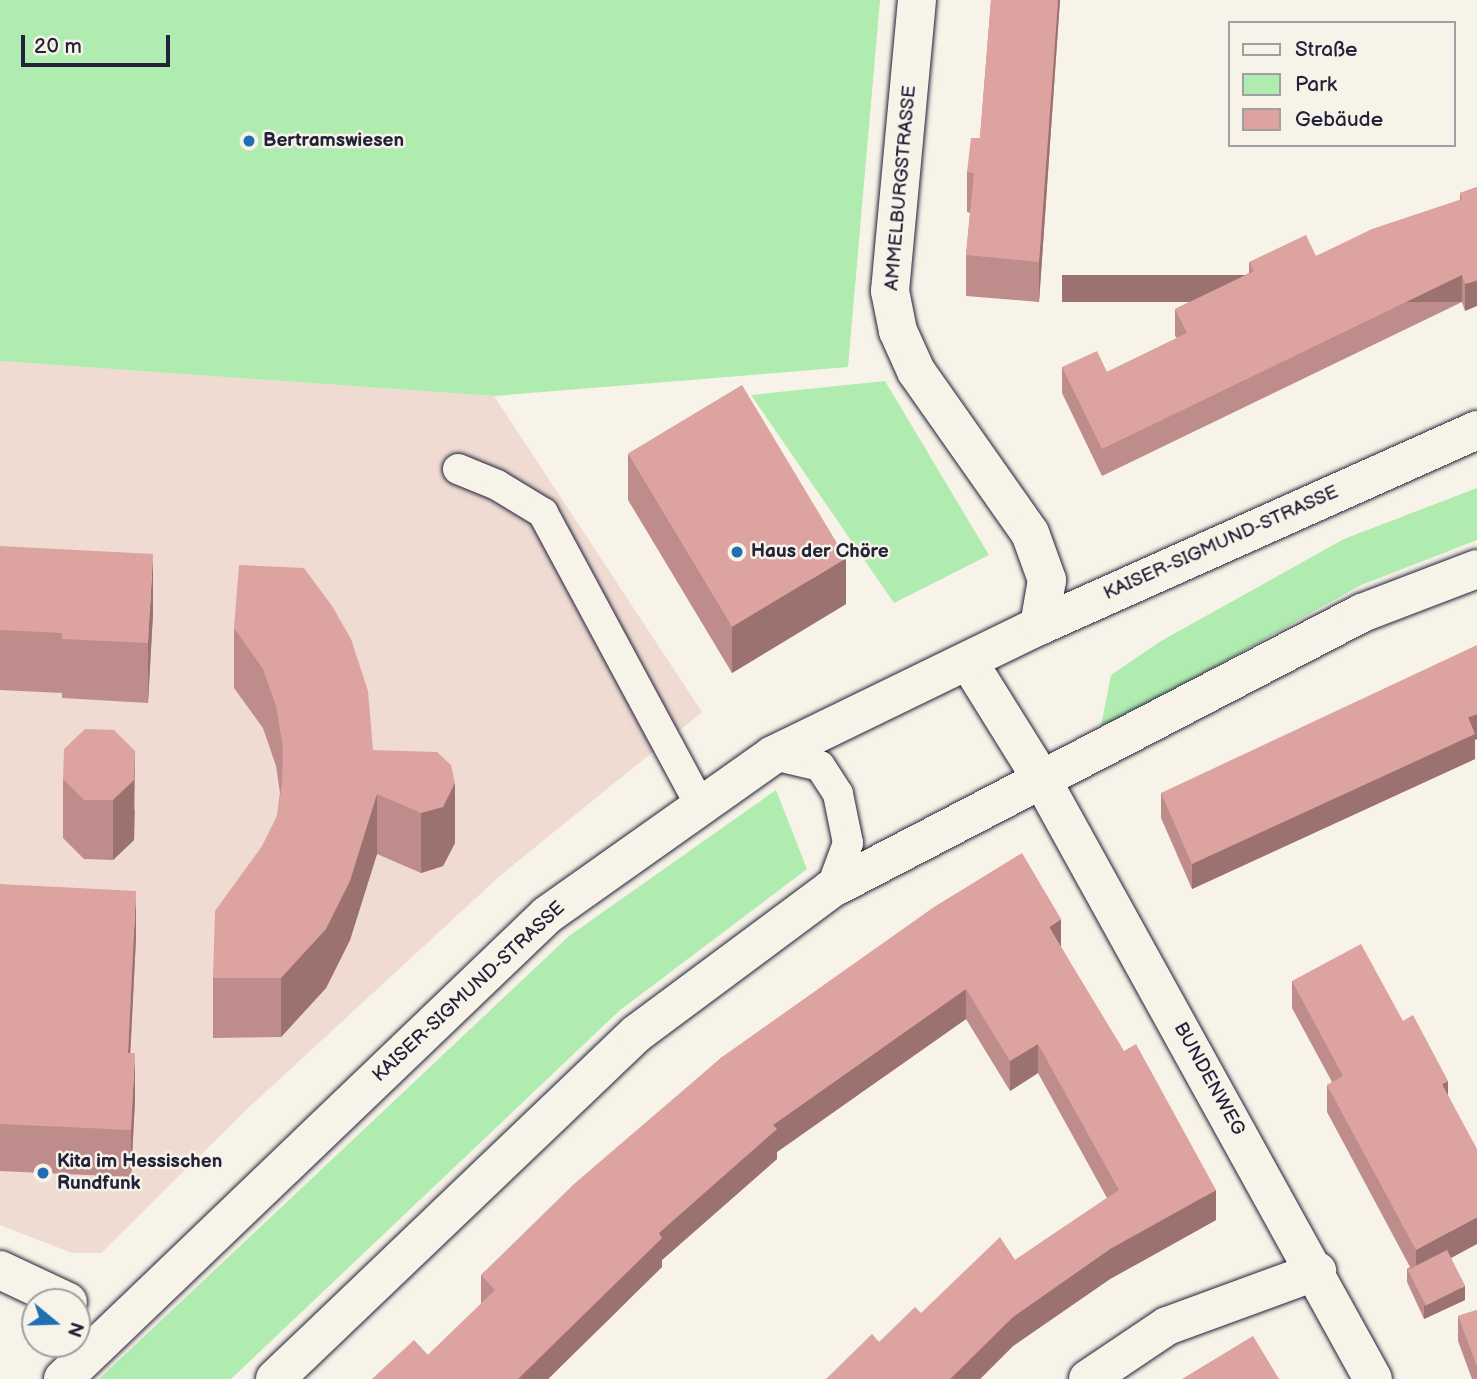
<!DOCTYPE html>
<html>
<head>
<meta charset="utf-8">
<style>
	body { margin:0 }
	#map { position:relative; width:1477px; height:1379px; overflow:hidden; background:#f7f3e8; font-family:"Balsamiq Sans",sans-serif }
	div>[style] { position:absolute }
	[style*='--x'] { left:calc(var(--x)*1px); top:calc(var(--y)*1px); width:calc(var(--w)*1px); rotate:calc(var(--a)*1deg) }
	.built>* { inset:0; background:#efdbd2 }
	.green>* { inset:0; background:#b0ebb0 }
	.roads { filter:drop-shadow(0 0 2px #22223b) drop-shadow(0 0 2px #22223b) }
	.service>* { height:30px; margin:-15px; padding:0 15px; transform-origin:15px; border-radius:15px; background:#f7f3e8 }
	.minor>* { height:38px; margin:-19px; padding:0 19px; transform-origin:19px; border-radius:19px; background:#f7f3e8 }
	.wall>* { inset:0; background:#be8c8a }
	.shaded-wall>* { inset:0; background:#9b7270; transform-origin:0 0 }
	.building>* { inset:0; background:#dda3a0; transform-origin:0 0 }
	.dots>* { width:19px; height:19px; translate:-50% -50%; box-sizing:border-box; border:4px solid #f7f3e8; border-radius:50% }
	span { translate:-50% -50%; white-space:nowrap; text-align:center; line-height:1.15; -webkit-text-stroke:5px #f7f3e8; paint-order:stroke }
	.poi-label { font-size:19px; color:#22223b; font-weight:700 }
	.left { translate:0 -50%; text-align:left }
	.street-label { font-size:19px; color:#22223b }
	.legend { position:absolute; left:1228px; top:21px; width:228px; height:126px; box-sizing:border-box; background:#f7f3e8; border:2px solid #a29fa3; margin:0; padding:9px 12px; list-style:none; font-size:21px; color:#22223b }
	.legend li { display:flex; align-items:center; gap:14px; height:35px }
	.legend b { width:35px; border:2px solid #a29fa3 }
	.north { position:absolute; left:21px; top:1288px; width:70px; height:70px; box-sizing:border-box; background:#f7f3e8; border:2px solid #a29fa3; border-radius:50%; rotate:109deg; font-size:19px; font-weight:700; line-height:28px; text-align:center; color:#22223b }
	.north::after { content:''; display:block; margin:auto; width:24px; height:32px; background:#1f6fb2; clip-path:polygon(50% 0,100% 100%,50% 72%,0 100%) }
	.scale { position:absolute; left:21px; top:35px; width:149px; height:32px; box-sizing:border-box; border:4px solid #22223b; border-top:0; padding-left:9px; font-size:21px; line-height:24px; white-space:nowrap; color:#22223b; -webkit-text-stroke:5px #f7f3e8; paint-order:stroke }
</style>
</head>
<body>
<div id="map">
	<div class="built">
		<i style="clip-path:polygon(0 361px,494px 396px,702px 712px,501px 875px,246px 1110px,101px 1253px,72px 1253px,0 1225px)"></i>
	</div>
	<div class="green">
		<i style="clip-path:polygon(0 0,880px 0,848px 367px,494px 396px,0 361px)"></i>
		<i style="clip-path:polygon(885px 381px,989px 555px,894px 603px,751px 395px)"></i>
		<i style="clip-path:polygon(1477px 488px,1477px 540px,1361px 585px,1100px 731px,1111px 675px,1161px 641px,1344px 539px)"></i>
		<i style="clip-path:polygon(776px 790px,807px 869px,619px 1011px,231px 1379px,99px 1379px,569px 936px)"></i>
	</div>
	<div class="roads">
		<div class="service">
			<i style="--x:458;--y:469;--w:42;--a:22.3"></i>
			<i style="--x:497;--y:485;--w:54;--a:31.3"></i>
			<i style="--x:543;--y:513;--w:334;--a:61.7"></i>
			<i style="--x:773;--y:755;--w:48;--a:13.2"></i>
			<i style="--x:820;--y:766;--w:33;--a:57"></i>
			<i style="--x:838;--y:794;--w:50;--a:78.5"></i>
			<i style="--x:848;--y:843;--w:49;--a:110.3"></i>
		</div>
		<div class="minor">
			<i style="--x:917;--y:0;--w:292;--a:95.3"></i>
			<i style="--x:890;--y:291;--w:41;--a:78.7"></i>
			<i style="--x:898;--y:331;--w:44;--a:65.8"></i>
			<i style="--x:916;--y:371;--w:198;--a:54.9"></i>
			<i style="--x:1030;--y:533;--w:50;--a:70.1"></i>
			<i style="--x:1047;--y:580;--w:47;--a:99.9"></i>
			<i style="--x:968;--y:661;--w:140;--a:58.1"></i>
			<i style="--x:1042;--y:780;--w:684;--a:61.08"></i>
			<i style="--x:0;--y:1270;--w:75;--a:25.2"></i>
			<i style="--x:63;--y:1379;--w:670;--a:-43.79"></i>
			<i style="--x:547;--y:915;--w:277;--a:-35.3"></i>
			<i style="--x:773;--y:755;--w:296;--a:-25.9"></i>
			<i style="--x:1039;--y:626;--w:480;--a:-24.1"></i>
			<i style="--x:275;--y:1379;--w:499;--a:-43.7"></i>
			<i style="--x:636;--y:1034;--w:243;--a:-36.6"></i>
			<i style="--x:831;--y:889;--w:598;--a:-27.46"></i>
			<i style="--x:1362;--y:613;--w:123;--a:-20.9"></i>
			<i style="--x:1088;--y:1379;--w:95;--a:-33.9"></i>
			<i style="--x:1167;--y:1326;--w:160;--a:-20.1"></i>
		</div>
	</div>
	<div class="wall">
		<i style="clip-path:polygon(991px 0,1060px 0,1039px 302px,966px 296px,966px 255px,970px 213px,967px 212px,967px 172px,980px 138px)"></i>
		<i style="clip-path:polygon(1477px 187px,1465px 311px,1462px 302px,1102px 476px,1062px 393px,1062px 367px,1107px 372px,1177px 338px,1175px 336px,1175px 309px,1249px 273px,1249px 262px,1316px 256px,1460px 200px,1460px 193px)"></i>
		<i style="clip-path:polygon(628px 454px,846px 604px,732px 673px,628px 500px)"></i>
		<i style="clip-path:polygon(0 546px,153px 613px,148px 703px,62px 698px,62px 693px,0 690px)"></i>
		<i style="clip-path:polygon(234px 628px,373px 750px,455px 843px,443px 866px,421px 873px,377px 854px,350px 940px,326px 988px,281px 1037px,213px 1038px,213px 978px,277px 816px,280px 793px,276px 766px,263px 728px,234px 688px)"></i>
		<i style="clip-path:polygon(1475px 740px,1475px 759px,1192px 889px,1161px 818px,1161px 793px)"></i>
		<i style="clip-path:polygon(63px 779px,135px 810px,134px 840px,113px 860px,84px 859px,63px 838px)"></i>
		<i style="clip-path:polygon(0 884px,136px 938px,130px 1053px,135px 1100px,131px 1177px,0 1171px)"></i>
		<i style="clip-path:polygon(1061px 947px,1216px 1220px,1110px 1279px,1013px 1346px,980px 1379px,826px 1379px,921px 1313px,1015px 1260px,1107px 1198px,1038px 1073px,1010px 1091px,966px 1019px,777px 1152px,777px 1159px,662px 1260px,662px 1267px,548px 1379px,372px 1379px,428px 1355px,481px 1304px,481px 1275px,722px 1057px)"></i>
		<i style="clip-path:polygon(1292px 981px,1403px 1021px,1448px 1096px,1451px 1258px,1465px 1300px,1424px 1319px,1407px 1282px,1407px 1269px,1410px 1267px,1327px 1112px,1327px 1085px,1332px 1082px,1292px 1008px)"></i>
		<i style="clip-path:polygon(1477px 1310px,1477px 1379px,1472px 1379px,1458px 1341px,1458px 1316px)"></i>
	</div>
	<div class="shaded-wall">
		<i style="clip-path:polygon(1058px 0,1060px 0,1039px 302px,1039px 262px)"></i>
		<i style="left:1462px;top:275px;width:27px;height:400px;rotate:90deg"></i>
		<i style="clip-path:polygon(1477px 280px,1477px 306px,1465px 311px,1465px 284px)"></i>
		<i style="clip-path:polygon(153px 554px,153px 613px,148px 703px,148px 643px)"></i>
		<i style="clip-path:polygon(846px 558px,846px 604px,732px 673px,732px 627px)"></i>
		<i style="clip-path:polygon(1477px 714px,1477px 739px,1475px 740px,1475px 759px,1192px 889px,1192px 864px,1468px 717px)"></i>
		<i style="clip-path:polygon(135px 751px,134px 840px,113px 860px,113px 800px)"></i>
		<i style="clip-path:polygon(455px 783px,455px 843px,443px 866px,421px 873px,421px 813px)"></i>
		<i style="clip-path:polygon(377px 794px,377px 854px,350px 940px,326px 988px,281px 1037px,281px 978px)"></i>
		<i style="clip-path:polygon(136px 891px,136px 938px,128px 1100px,128px 1053px)"></i>
		<i style="clip-path:polygon(1061px 919px,1061px 948px,1049px 927px)"></i>
		<i style="clip-path:polygon(966px 989px,966px 1019px,777px 1152px,777px 1159px,662px 1260px,662px 1267px,548px 1379px,518px 1379px,659px 1233px,773px 1125px)"></i>
		<i style="clip-path:polygon(1038px 1044px,1038px 1073px,1010px 1091px,1010px 1061px)"></i>
		<i style="clip-path:polygon(135px 1053px,135px 1100px,131px 1177px,131px 1130px)"></i>
		<i style="clip-path:polygon(1448px 1081px,1448px 1108px,1442px 1084px)"></i>
		<i style="clip-path:polygon(1216px 1190px,1216px 1220px,1110px 1279px,1013px 1346px,980px 1379px,950px 1379px,1013px 1317px,1110px 1249px)"></i>
		<i style="clip-path:polygon(1477px 1217px,1477px 1244px,1416px 1277px,1416px 1250px)"></i>
		<i style="clip-path:polygon(1465px 1286px,1465px 1300px,1424px 1319px,1424px 1306px)"></i>
	</div>
	<div class="building">
		<i style="clip-path:polygon(991px 0,1058px 0,1039px 262px,966px 255px,974px 173px,967px 172px,971px 138px,980px 138px)"></i>
		<i style="clip-path:polygon(1477px 187px,1477px 280px,1465px 284px,1462px 275px,1102px 449px,1062px 367px,1097px 351px,1107px 372px,1187px 333px,1175px 309px,1254px 271px,1249px 262px,1306px 235px,1316px 256px,1372px 229px,1462px 199px,1460px 193px)"></i>
		<i style="left:742px;top:385px;width:202px;height:133px;rotate:59deg"></i>
		<i style="clip-path:polygon(0 546px,153px 554px,148px 643px,62px 639px,62px 633px,0 630px)"></i>
		<i style="clip-path:polygon(239px 565px,304px 568px,332px 606px,351px 639px,368px 691px,373px 750px,437px 752px,451px 765px,455px 783px,443px 807px,421px 813px,377px 794px,350px 881px,326px 929px,281px 978px,213px 978px,215px 911px,262px 846px,277px 816px,282px 784px,283px 748px,276px 706px,263px 669px,234px 628px)"></i>
		<i style="clip-path:polygon(1477px 645px,1477px 714px,1468px 717px,1475px 734px,1192px 864px,1161px 793px)"></i>
		<i style="clip-path:polygon(85px 729px,114px 730px,135px 751px,134px 780px,113px 800px,84px 800px,63px 779px,64px 749px)"></i>
		<i style="clip-path:polygon(1022px 853px,1061px 919px,1049px 927px,1124px 1051px,1136px 1044px,1216px 1190px,1110px 1249px,1013px 1317px,950px 1379px,826px 1379px,872px 1334px,879px 1342px,915px 1307px,921px 1313px,1000px 1237px,1015px 1260px,1119px 1190px,1038px 1044px,1010px 1061px,966px 989px,773px 1125px,777px 1129px,659px 1233px,662px 1238px,518px 1379px,372px 1379px,414px 1340px,428px 1355px,495px 1290px,481px 1275px,574px 1184px,722px 1057px,934px 907px)"></i>
		<i style="clip-path:polygon(0 884px,136px 891px,128px 1053px,135px 1053px,131px 1130px,0 1124px)"></i>
		<i style="clip-path:polygon(1361px 944px,1403px 1021px,1413px 1015px,1448px 1081px,1442px 1084px,1477px 1149px,1477px 1217px,1416px 1250px,1327px 1085px,1343px 1076px,1292px 981px)"></i>
		<i style="left:1447px;top:1250px;width:40px;height:44px;rotate:63deg"></i>
		<i style="clip-path:polygon(1477px 1310px,1477px 1366px,1458px 1316px)"></i>
		<i style="clip-path:polygon(1253px 1336px,1279px 1379px,1182px 1379px)"></i>
	</div>
	<div class="dots">
		<i style="left:249px;top:141px;background:#1f6fb2"></i>
		<i style="left:737px;top:552px;background:#1f6fb2"></i>
		<i style="left:43px;top:1173px;background:#1f6fb2"></i>
	</div>
	<div class="poi-label">
		<span class="left" style="left:263px;top:141px">Bertramswiesen</span>
		<span class="left" style="left:751px;top:552px">Haus der Chöre</span>
		<span class="left" style="left:57px;top:1173px">Kita im Hessischen<br>Rundfunk</span>
	</div>
	<div class="street-label">
		<span style="left:901px;top:188px;rotate:-85deg">AMMELBURGSTRASSE</span>
		<span style="left:1221px;top:543px;rotate:-24deg">KAISER-SIGMUND-STRASSE</span>
		<span style="left:469px;top:992px;rotate:-43deg">KAISER-SIGMUND-STRASSE</span>
		<span style="left:1209px;top:1079px;rotate:61deg">BUNDENWEG</span>
	</div>
	<ul class="legend">
	<li><b style="height:9px;background:#f7f3e8"></b>Straße</li>
	<li><b style="height:19px;background:#b0ebb0"></b>Park</li>
	<li><b style="height:19px;background:#dda3a0"></b>Gebäude</li>
	</ul>
	<div class="north">N</div>
	<div class="scale">20 m</div>
</div>
</body>
</html>
